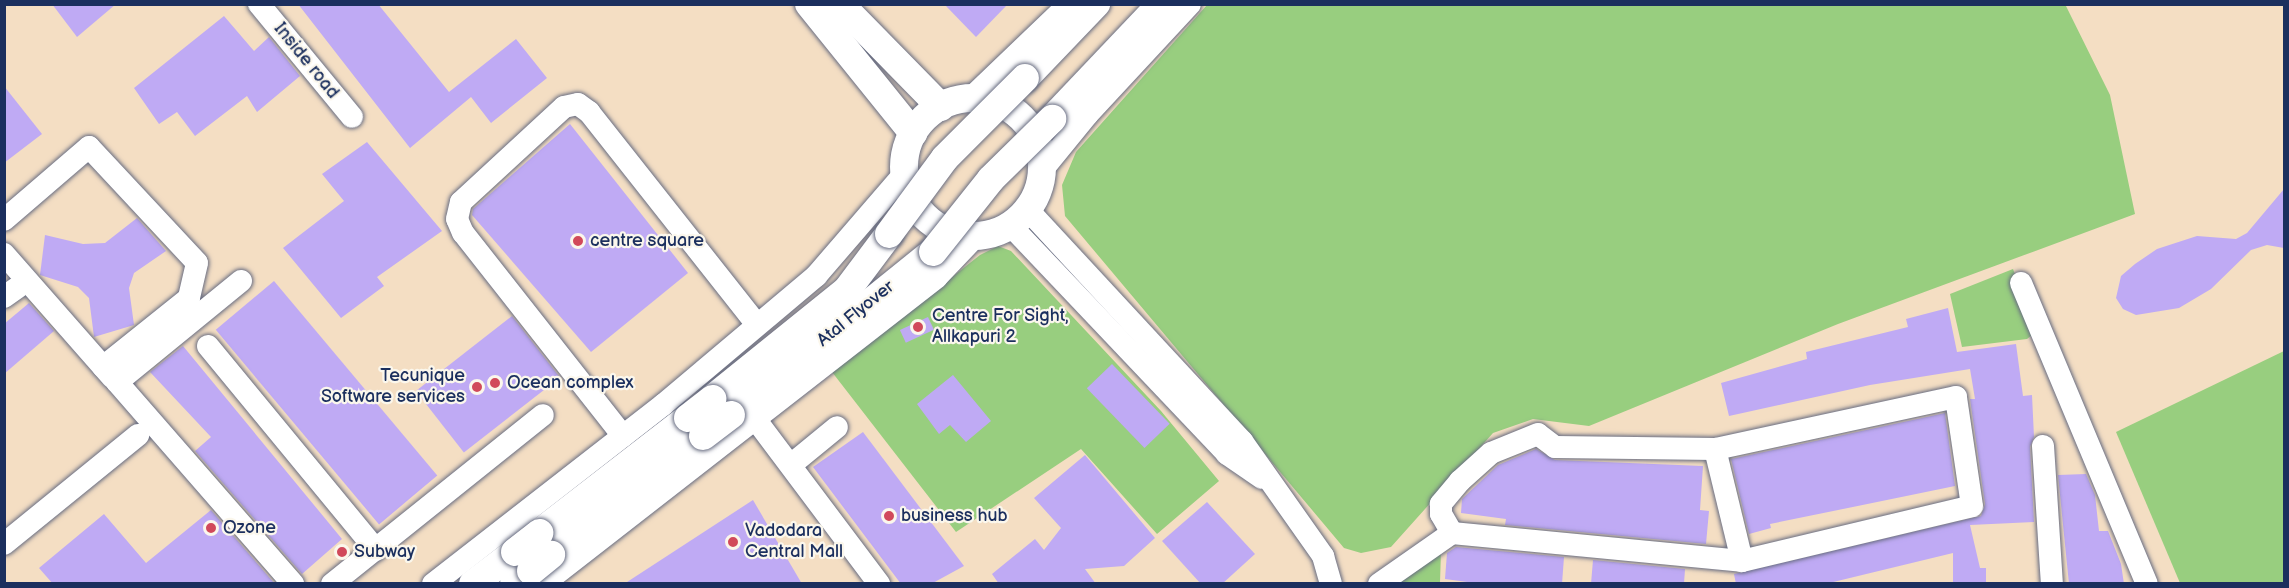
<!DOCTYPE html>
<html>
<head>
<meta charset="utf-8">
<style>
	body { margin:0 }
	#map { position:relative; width:2289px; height:588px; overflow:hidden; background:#f4dec3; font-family:"Balsamiq Sans",sans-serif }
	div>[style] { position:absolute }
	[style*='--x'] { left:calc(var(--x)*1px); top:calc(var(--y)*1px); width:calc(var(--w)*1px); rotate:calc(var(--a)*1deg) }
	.green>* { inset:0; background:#98ce7f }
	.building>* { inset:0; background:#bfaaf4; transform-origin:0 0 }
	.roads { filter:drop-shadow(0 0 2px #676c81) drop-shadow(0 0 2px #676c81) }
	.minor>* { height:22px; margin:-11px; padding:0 11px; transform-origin:11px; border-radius:11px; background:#fff }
	.major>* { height:28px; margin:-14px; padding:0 14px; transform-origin:14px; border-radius:14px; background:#fff }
	.major>.ring { margin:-14px; padding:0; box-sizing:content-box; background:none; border:28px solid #fff; border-radius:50% }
	.bridges { filter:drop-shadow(0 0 2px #676c81) drop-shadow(0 0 2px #676c81) }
	.major-bridge>* { height:28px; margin:-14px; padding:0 14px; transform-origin:14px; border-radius:14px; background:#fff }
	.dots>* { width:16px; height:16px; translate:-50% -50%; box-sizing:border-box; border:3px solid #fbf7ec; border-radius:50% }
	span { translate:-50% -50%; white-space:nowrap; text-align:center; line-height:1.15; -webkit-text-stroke:4.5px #fbf7ec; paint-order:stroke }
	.street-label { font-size:18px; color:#1b2f5e }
	.poi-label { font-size:18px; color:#1b2f5e }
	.left { translate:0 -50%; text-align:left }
	.right { translate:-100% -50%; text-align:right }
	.frame { position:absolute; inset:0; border:6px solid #1b2f5e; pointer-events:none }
</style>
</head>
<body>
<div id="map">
	<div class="green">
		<i style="clip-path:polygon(2065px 4px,2110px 95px,2135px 214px,1838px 324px,1589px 426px,1533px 419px,1493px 433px,1391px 547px,1361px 553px,1344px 548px,1065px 216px,1062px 185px,1076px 152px,1207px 5px)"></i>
		<i style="clip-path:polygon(998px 246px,1011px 251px,1161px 411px,1219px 481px,1157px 534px,1081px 449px,956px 532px,832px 372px,980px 255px)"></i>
		<i style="clip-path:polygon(2013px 269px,2036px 332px,2027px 339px,1962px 347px,1950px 294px)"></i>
		<i style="clip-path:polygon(2284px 351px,2284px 583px,2180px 583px,2116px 432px)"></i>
		<i style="clip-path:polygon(1441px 550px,1440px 583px,1392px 583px)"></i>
	</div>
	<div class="building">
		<i style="clip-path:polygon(52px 4px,116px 4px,77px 37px)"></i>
		<i style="clip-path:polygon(298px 4px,378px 4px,449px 92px,516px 39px,547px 78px,491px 123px,471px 97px,410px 148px)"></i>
		<i style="clip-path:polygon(944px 4px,1008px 4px,976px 37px)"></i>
		<i style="clip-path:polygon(224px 16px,254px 51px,269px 37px,300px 76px,257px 112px,247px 96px,195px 136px,177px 112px,159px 124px,134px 88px)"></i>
		<i style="clip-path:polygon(4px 86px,42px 134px,4px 163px)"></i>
		<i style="clip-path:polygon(570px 124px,688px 273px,591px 352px,472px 215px,473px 209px)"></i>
		<i style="clip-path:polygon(367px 142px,442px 231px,377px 277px,384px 286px,341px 318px,283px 248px,344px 201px,322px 174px)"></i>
		<i style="clip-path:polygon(2284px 189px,2284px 248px,2267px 245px,2251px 250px,2211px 289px,2179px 308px,2136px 315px,2123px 309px,2116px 298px,2121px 276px,2135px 264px,2157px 249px,2197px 236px,2236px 239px,2247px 233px)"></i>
		<i style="clip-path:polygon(137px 218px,166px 251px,134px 273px,129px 288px,134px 325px,94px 337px,89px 298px,78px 287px,40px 275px,45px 235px,83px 244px,105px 243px)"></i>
		<i style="left:274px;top:281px;width:254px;height:76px;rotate:50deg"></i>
		<i style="clip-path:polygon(29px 303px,54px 331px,4px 374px,4px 324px)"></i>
		<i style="clip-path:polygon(1948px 308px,1957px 352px,2016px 344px,2023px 396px,2032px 395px,2034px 437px,2030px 447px,2034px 522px,1970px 525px,1980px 568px,1986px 568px,1986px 584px,1953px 584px,1953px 553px,1825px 584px,1736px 584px,1734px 574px,1981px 516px,1985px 504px,1970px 399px,1975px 399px,1970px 369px,1870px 385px,1729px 416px,1721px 383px,1807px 359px,1806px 352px,1908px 327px,1906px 319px)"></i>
		<i style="left:512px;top:316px;width:78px;height:122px;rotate:52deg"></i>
		<i style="left:928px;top:317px;width:14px;height:31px;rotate:65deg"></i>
		<i style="clip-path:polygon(183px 346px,342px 539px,302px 574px,195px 451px,211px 437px,150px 372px)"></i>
		<i style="left:1112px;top:364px;width:83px;height:35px;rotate:46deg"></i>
		<i style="clip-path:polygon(953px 375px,991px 421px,966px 442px,950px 425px,939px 434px,917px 404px)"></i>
		<i style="clip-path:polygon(1945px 413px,1955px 486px,1770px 524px,1771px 528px,1749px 534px,1731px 459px)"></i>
		<i style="clip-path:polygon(863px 432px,964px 566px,931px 584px,901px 584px,813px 467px)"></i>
		<i style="clip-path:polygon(1536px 449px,1555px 460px,1703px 466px,1700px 510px,1709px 511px,1706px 544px,1505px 525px,1506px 519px,1461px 513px,1462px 499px,1498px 465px)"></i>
		<i style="clip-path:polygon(1085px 455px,1155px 538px,1124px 566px,1085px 569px,1096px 584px,999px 584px,992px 574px,1035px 539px,1044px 550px,1061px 528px,1034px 498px)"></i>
		<i style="clip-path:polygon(2086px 474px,2095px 495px,2099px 531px,2108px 531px,2121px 564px,2124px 584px,2069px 584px,2058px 475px)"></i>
		<i style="clip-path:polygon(753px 500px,802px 584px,624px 584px)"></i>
		<i style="clip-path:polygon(1207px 502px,1255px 554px,1222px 584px,1201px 584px,1162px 541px)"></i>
		<i style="clip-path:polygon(211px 510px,275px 584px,53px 584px,39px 568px,104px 514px,146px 563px)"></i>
		<i style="clip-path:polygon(1456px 547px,1564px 557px,1562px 584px,1482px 584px,1445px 579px,1447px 553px)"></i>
		<i style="clip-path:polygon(1593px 560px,1685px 569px,1684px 584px,1591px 584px)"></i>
	</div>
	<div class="roads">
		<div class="minor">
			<i style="--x:259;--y:4;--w:146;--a:50.5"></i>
			<i style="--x:971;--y:98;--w:136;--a:-43.8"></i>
			<i style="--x:1043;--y:169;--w:70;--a:-50.8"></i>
			<i style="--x:1087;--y:115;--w:151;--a:-47.1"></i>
			<i style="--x:1028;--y:210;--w:315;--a:47.2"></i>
			<i style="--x:1242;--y:441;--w:141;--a:54.8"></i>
			<i style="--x:1323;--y:556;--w:29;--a:74"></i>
			<i style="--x:4;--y:220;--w:112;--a:-40.7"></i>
			<i style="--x:89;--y:147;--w:158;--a:47"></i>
			<i style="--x:197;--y:263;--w:36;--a:103"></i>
			<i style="--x:189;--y:298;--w:110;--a:141.3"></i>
			<i style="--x:1011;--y:226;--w:314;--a:46.5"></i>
			<i style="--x:1227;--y:454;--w:42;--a:34.4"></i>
			<i style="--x:4;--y:254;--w:164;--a:48.7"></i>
			<i style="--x:241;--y:281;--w:160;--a:140.8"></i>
			<i style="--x:117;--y:382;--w:268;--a:48.9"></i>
			<i style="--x:2021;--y:283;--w:326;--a:67.3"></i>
			<i style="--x:4;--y:297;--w:16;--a:-35"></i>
			<i style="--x:208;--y:346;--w:264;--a:50.5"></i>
			<i style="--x:756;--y:420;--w:205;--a:53.1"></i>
			<i style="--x:623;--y:436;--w:258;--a:-128.2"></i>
			<i style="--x:463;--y:233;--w:15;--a:-113"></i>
			<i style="--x:457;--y:219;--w:17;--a:-77"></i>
			<i style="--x:461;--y:202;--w:140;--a:-42.7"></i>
			<i style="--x:564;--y:107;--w:14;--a:-12"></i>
			<i style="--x:578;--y:104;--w:14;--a:36"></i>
			<i style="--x:589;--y:112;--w:271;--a:51.7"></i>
			<i style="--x:2043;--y:446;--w:138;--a:86.3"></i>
			<i style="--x:1715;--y:449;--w:115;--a:76.4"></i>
			<i style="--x:792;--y:464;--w:58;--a:-39.4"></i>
			<i style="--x:4;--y:544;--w:173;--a:-39.1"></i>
			<i style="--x:332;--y:584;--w:270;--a:-38.7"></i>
			<i style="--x:433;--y:584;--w:293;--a:-37.9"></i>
			<i style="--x:664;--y:404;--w:199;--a:-40.1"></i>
			<i style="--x:816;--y:276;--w:135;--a:-49.2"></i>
			<i style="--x:543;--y:584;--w:499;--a:-37.9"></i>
			<i style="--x:937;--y:277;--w:57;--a:-46.4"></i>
			<i style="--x:1379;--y:584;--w:89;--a:-34.9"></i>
			<i style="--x:1452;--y:533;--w:291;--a:5.5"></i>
			<i style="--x:1742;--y:561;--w:236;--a:-13.4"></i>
			<i style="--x:1972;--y:506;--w:110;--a:-98.4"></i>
			<i style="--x:1956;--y:397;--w:247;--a:167.8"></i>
			<i style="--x:1715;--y:449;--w:160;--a:-179.3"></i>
			<i style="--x:1555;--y:447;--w:21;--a:-143"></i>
			<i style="--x:1538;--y:434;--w:51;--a:158"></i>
			<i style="--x:1491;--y:453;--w:42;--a:137.9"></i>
			<i style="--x:1460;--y:481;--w:30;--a:130"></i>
			<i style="--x:1441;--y:504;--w:10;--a:90"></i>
			<i style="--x:1441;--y:514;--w:22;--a:60"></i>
		</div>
		<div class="major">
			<i style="--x:809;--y:4;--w:166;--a:51.1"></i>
			<i style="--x:840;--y:4;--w:144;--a:45.6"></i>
			<i style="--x:1025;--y:78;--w:103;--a:-46.2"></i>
			<i class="ring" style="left:904px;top:98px;width:110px;height:110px"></i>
			<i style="--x:1052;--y:119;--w:158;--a:-46.5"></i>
			<i style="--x:712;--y:399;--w:174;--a:-38.9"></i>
			<i style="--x:847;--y:290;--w:70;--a:-53.1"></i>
			<i style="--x:731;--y:415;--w:260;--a:-38.9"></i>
			<i style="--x:539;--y:533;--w:188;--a:-37.7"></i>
			<i style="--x:551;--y:555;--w:193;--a:-38.1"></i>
			<i style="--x:473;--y:584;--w:53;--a:-37.3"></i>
			<i style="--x:514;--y:584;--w:21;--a:-37"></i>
		</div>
	</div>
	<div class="bridges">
		<div class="major-bridge">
			<i style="--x:889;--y:234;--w:94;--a:-53.6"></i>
			<i style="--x:945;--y:158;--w:113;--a:-45"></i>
			<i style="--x:933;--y:252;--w:93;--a:-51.5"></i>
			<i style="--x:991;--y:179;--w:86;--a:-44.5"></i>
			<i style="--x:688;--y:418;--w:31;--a:-38"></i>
			<i style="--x:703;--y:436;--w:35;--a:-37"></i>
			<i style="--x:515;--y:552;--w:31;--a:-38"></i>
			<i style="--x:531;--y:571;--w:26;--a:-39"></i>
		</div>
	</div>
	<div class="dots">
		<i style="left:578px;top:241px;background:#d1495b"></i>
		<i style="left:918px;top:327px;background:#d1495b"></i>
		<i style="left:495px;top:383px;background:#d1495b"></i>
		<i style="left:477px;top:387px;background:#d1495b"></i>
		<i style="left:889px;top:516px;background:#d1495b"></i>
		<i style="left:211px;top:528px;background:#d1495b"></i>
		<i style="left:733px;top:542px;background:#d1495b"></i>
		<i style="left:342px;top:552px;background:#d1495b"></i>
	</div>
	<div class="street-label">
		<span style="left:306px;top:61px;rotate:51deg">Inside road</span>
		<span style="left:856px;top:314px;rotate:-39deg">Atal Flyover</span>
	</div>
	<div class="poi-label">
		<span class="left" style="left:590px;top:241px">centre square</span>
		<span class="left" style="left:932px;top:327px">Centre For Sight,<br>Allkapuri 2</span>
		<span class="right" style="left:465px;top:387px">Tecunique<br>Software services</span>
		<span class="left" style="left:507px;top:383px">Ocean complex</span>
		<span class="left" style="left:901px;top:516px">business hub</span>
		<span class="left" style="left:223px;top:528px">Ozone</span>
		<span class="left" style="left:745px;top:542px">Vadodara<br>Central Mall</span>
		<span class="left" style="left:354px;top:552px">Subway</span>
	</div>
	<div class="frame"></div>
</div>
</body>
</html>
